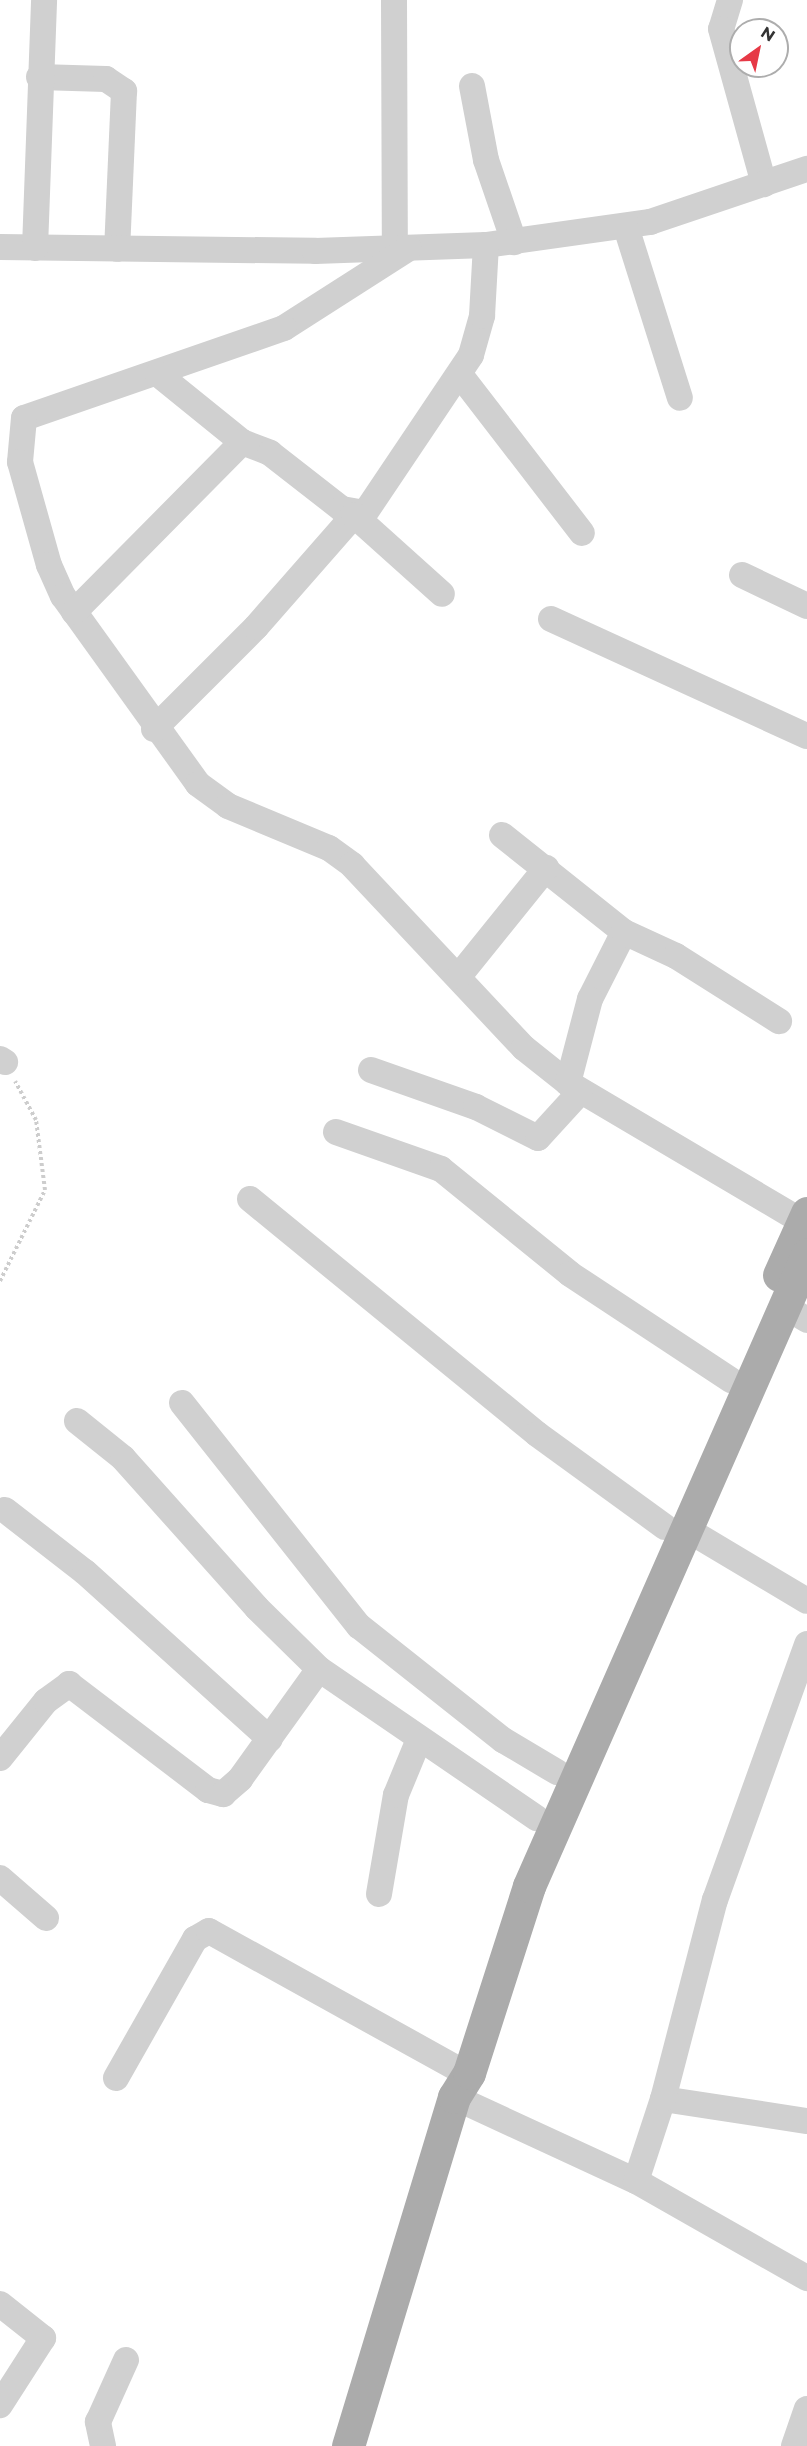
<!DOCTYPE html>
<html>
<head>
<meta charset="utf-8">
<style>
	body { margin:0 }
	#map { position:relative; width:807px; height:2446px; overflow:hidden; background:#fff; font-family:Montserrat,sans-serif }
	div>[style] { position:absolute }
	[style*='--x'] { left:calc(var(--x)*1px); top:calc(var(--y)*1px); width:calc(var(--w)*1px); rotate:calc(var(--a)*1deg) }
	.path>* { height:4px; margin-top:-2px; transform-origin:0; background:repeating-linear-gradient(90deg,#cdcdcd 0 3px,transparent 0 6px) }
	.minor>* { height:26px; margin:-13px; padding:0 13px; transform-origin:13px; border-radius:13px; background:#d0d0d0 }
	.major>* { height:33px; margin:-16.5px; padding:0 16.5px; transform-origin:16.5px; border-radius:16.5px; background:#ababab }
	span { translate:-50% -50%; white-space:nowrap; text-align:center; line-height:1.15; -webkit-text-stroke:6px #fff; paint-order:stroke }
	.north { position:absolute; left:729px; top:18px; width:60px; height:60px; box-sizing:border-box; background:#fff; border:2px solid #adadad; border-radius:50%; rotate:33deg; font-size:16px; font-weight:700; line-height:24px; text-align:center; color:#333 }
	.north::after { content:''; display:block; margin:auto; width:21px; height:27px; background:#e63946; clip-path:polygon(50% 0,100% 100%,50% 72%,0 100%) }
</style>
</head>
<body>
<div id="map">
	<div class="path">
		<i style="--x:0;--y:1281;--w:102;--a:-63.7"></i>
		<i style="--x:45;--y:1190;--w:71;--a:-97.3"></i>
		<i style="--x:36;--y:1120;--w:44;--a:-118.3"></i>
	</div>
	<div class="minor">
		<i style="--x:394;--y:0;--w:249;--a:89.8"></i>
		<i style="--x:730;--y:0;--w:30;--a:107"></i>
		<i style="--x:721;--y:29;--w:161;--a:74.5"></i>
		<i style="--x:39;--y:77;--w:67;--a:1.7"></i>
		<i style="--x:106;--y:79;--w:22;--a:34"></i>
		<i style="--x:124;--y:91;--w:158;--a:92.5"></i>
		<i style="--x:472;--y:86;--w:75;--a:79.3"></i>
		<i style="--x:486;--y:160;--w:87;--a:71.1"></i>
		<i style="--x:626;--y:227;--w:179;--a:72.5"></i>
		<i style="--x:0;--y:247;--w:315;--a:0.7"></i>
		<i style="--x:315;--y:251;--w:171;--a:-2"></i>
		<i style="--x:486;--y:245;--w:166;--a:-8"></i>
		<i style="--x:650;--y:222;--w:166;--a:-18.7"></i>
		<i style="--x:35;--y:248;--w:248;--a:-87.9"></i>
		<i style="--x:409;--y:248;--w:148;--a:147.4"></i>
		<i style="--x:284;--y:328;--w:275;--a:160.9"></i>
		<i style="--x:24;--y:418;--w:44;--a:95.2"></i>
		<i style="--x:20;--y:462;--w:107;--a:74.3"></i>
		<i style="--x:49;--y:565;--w:34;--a:66"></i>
		<i style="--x:63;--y:596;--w:231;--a:54.3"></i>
		<i style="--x:198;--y:784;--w:37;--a:36"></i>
		<i style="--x:228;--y:806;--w:109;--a:22.6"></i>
		<i style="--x:329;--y:848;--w:29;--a:36"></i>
		<i style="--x:352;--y:865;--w:251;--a:46.8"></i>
		<i style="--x:524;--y:1048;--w:56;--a:38.5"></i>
		<i style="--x:568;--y:1083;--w:273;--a:30.6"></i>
		<i style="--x:158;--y:374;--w:108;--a:39"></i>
		<i style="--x:461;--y:376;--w:198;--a:52.4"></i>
		<i style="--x:742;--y:575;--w:72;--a:25.5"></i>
		<i style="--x:74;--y:612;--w:239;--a:-45.3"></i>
		<i style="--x:242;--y:442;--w:30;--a:21"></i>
		<i style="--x:270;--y:453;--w:91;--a:37.9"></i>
		<i style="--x:342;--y:509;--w:23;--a:10"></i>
		<i style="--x:365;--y:513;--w:190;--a:-56.1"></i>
		<i style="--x:471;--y:355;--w:41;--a:-74.2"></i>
		<i style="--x:482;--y:316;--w:71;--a:-86.8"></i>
		<i style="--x:551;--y:619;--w:281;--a:24.6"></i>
		<i style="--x:154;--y:729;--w:144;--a:-45"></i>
		<i style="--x:256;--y:627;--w:149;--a:-48.8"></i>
		<i style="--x:354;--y:515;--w:118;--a:41.9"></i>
		<i style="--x:502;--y:835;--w:156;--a:38.5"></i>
		<i style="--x:624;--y:932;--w:75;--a:116.9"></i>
		<i style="--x:590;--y:999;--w:87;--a:104.7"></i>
		<i style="--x:624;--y:932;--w:57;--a:24.8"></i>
		<i style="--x:676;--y:956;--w:122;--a:32.3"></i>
		<i style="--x:459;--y:976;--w:139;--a:-51.1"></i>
		<i style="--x:0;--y:1059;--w:6;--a:31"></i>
		<i style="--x:371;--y:1070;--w:111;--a:19.4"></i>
		<i style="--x:476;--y:1107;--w:69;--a:26.6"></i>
		<i style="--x:538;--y:1138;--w:62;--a:-47.6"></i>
		<i style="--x:336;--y:1132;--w:111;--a:19.4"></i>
		<i style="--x:441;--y:1169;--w:166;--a:39.1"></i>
		<i style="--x:570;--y:1274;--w:193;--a:33.4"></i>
		<i style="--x:250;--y:1199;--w:371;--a:39.3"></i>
		<i style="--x:537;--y:1434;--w:158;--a:36"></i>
		<i style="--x:784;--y:1306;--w:27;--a:31"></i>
		<i style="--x:182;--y:1403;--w:285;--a:51.6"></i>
		<i style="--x:359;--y:1626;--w:184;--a:38.4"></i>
		<i style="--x:503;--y:1740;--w:63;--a:30.7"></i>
		<i style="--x:77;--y:1421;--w:59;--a:38.8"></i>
		<i style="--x:123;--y:1458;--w:201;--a:48.2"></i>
		<i style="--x:257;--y:1608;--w:87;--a:44.5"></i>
		<i style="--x:319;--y:1669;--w:264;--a:34.4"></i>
		<i style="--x:5;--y:1510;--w:101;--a:37.8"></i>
		<i style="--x:85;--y:1572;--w:249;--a:42.1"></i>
		<i style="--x:683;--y:1527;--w:144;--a:30.8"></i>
		<i style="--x:0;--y:1758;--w:73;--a:-51.1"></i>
		<i style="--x:46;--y:1701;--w:29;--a:-36"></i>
		<i style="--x:69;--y:1684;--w:175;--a:37.3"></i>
		<i style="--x:208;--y:1790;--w:16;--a:15"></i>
		<i style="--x:223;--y:1794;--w:23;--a:-41"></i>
		<i style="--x:240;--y:1779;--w:135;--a:-54.3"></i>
		<i style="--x:0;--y:1878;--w:61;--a:41"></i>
		<i style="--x:379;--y:1894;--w:100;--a:-80.3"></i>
		<i style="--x:396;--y:1795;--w:57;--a:-67.5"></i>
		<i style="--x:116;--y:2078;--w:160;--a:-60.4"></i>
		<i style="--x:195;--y:1939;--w:16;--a:-30"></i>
		<i style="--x:209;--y:1931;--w:280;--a:29"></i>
		<i style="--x:454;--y:2097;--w:200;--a:24.8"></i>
		<i style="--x:636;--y:2181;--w:197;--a:29.6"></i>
		<i style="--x:663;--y:2099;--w:146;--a:8.7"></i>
		<i style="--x:636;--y:2181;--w:86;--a:-71.8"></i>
		<i style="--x:663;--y:2099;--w:206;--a:-75.4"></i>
		<i style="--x:715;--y:1900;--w:272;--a:-70.2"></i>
		<i style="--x:0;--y:2304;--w:55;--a:38.3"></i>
		<i style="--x:43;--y:2338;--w:80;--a:122.7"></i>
		<i style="--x:103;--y:2446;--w:25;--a:-102"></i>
		<i style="--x:98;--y:2422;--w:68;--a:-65.7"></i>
		<i style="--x:794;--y:2446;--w:39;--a:-71"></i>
	</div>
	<div class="major">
		<i style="--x:779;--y:1275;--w:68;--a:-65.7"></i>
		<i style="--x:348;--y:2446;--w:365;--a:-73.1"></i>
		<i style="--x:454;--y:2097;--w:28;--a:-58"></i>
		<i style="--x:469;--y:2073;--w:196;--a:-72.2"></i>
		<i style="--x:529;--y:1886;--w:690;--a:-66.22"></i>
	</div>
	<div class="north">N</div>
</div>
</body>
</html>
